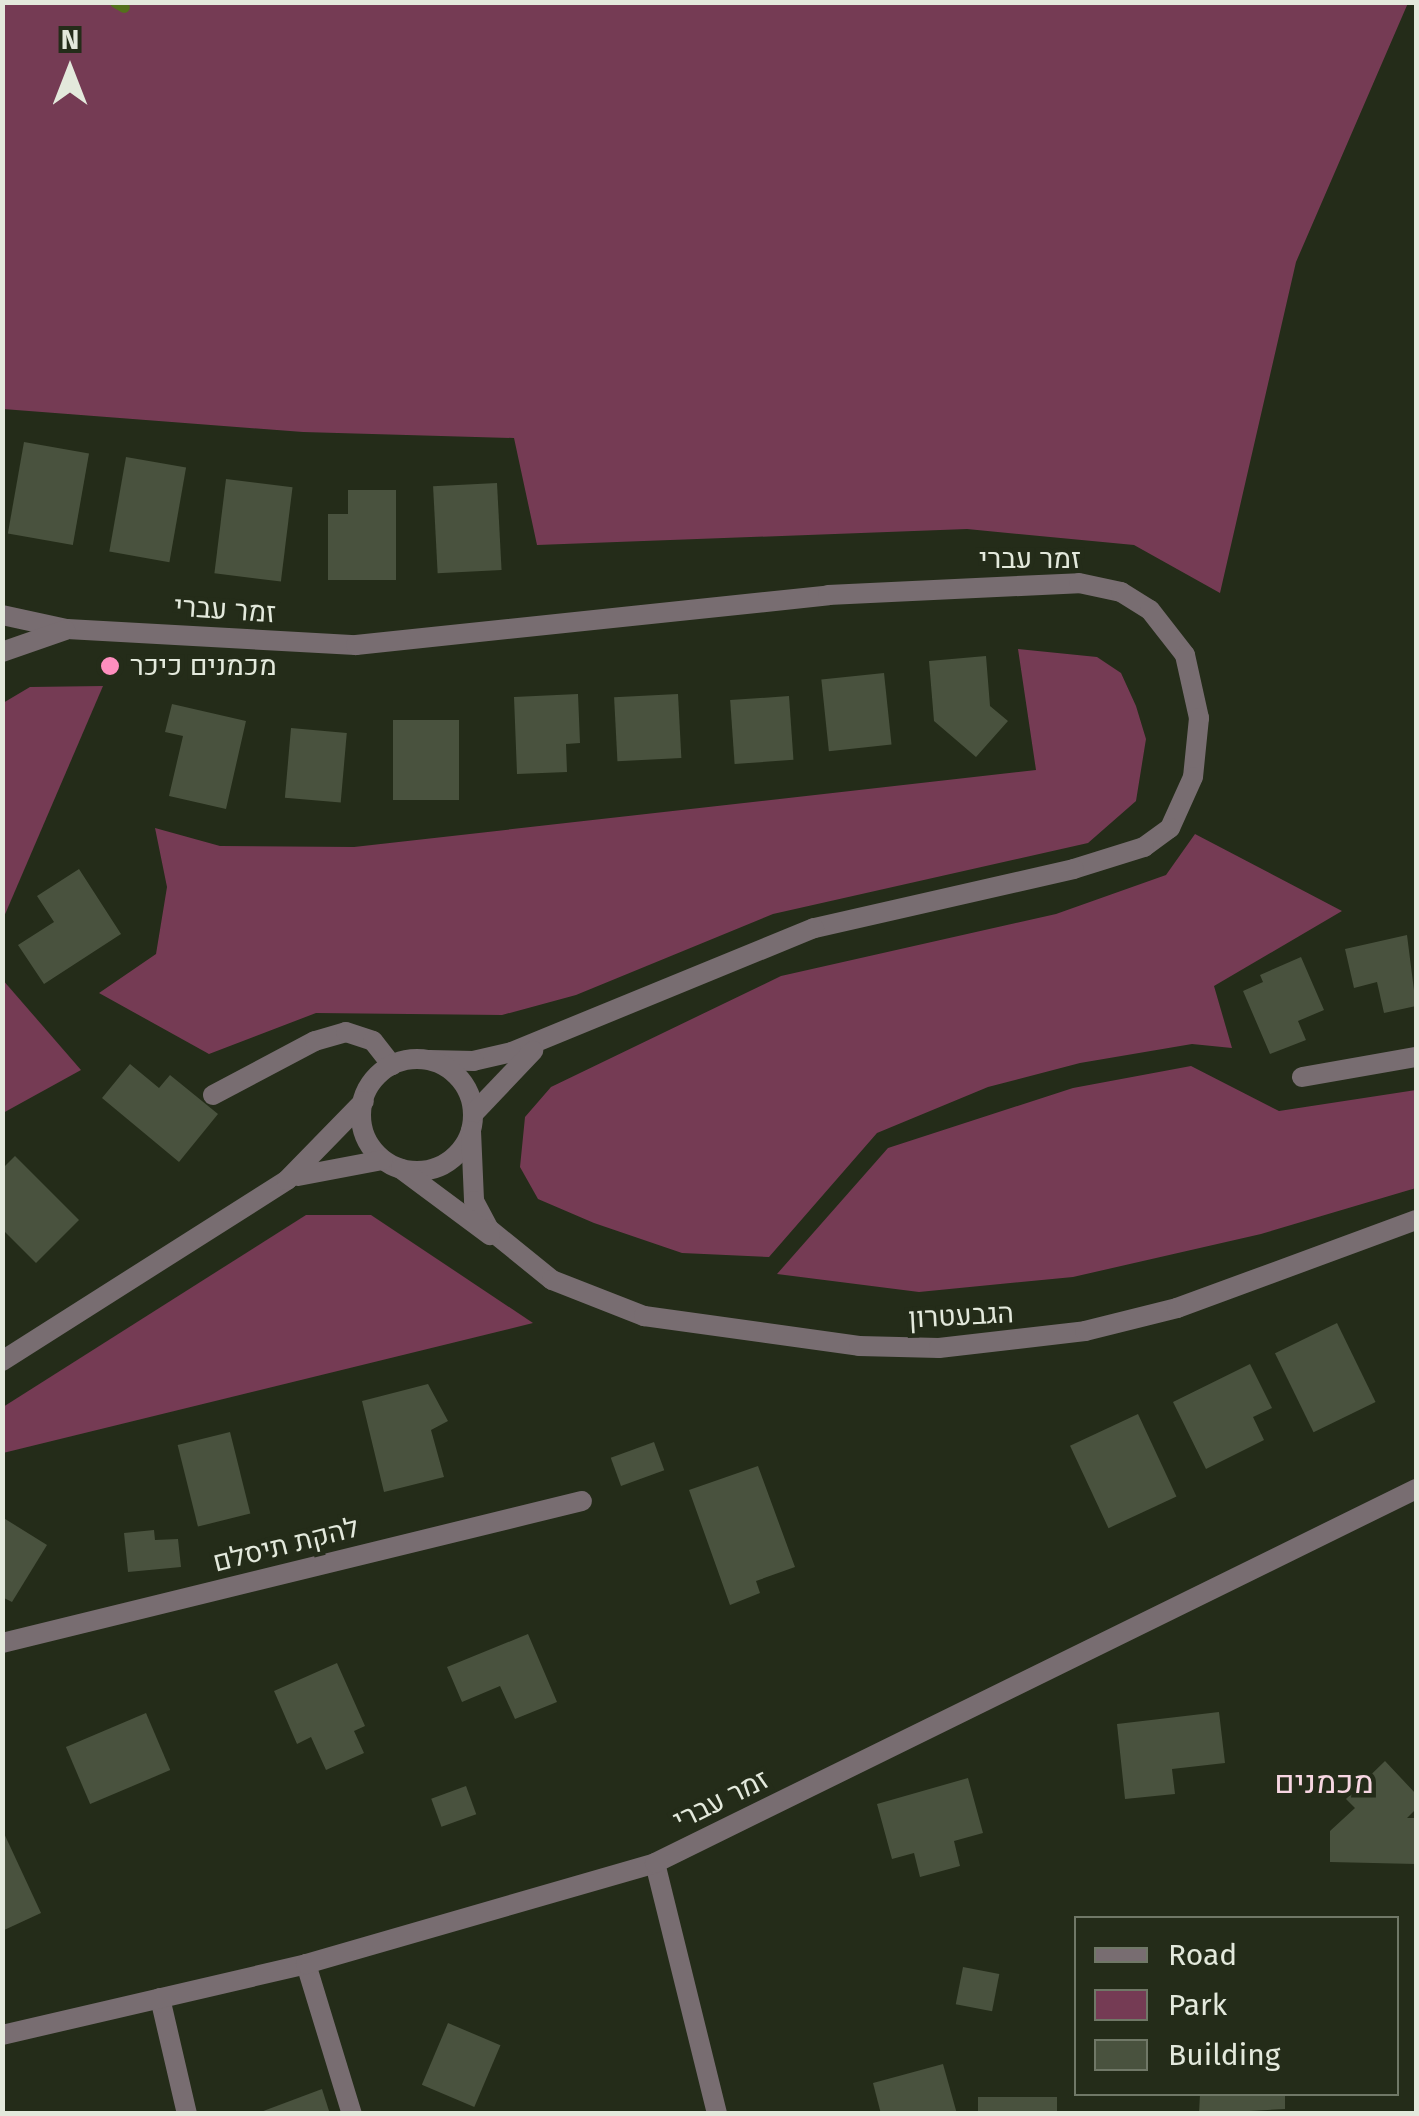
<!DOCTYPE html>
<html>
<head>
<meta charset="utf-8">
<style>
	body { margin:0 }
	#map { position:relative; width:1419px; height:2116px; overflow:hidden; background:#242c19; font-family:"Fira Sans",Heebo,sans-serif }
	div>[style] { position:absolute }
	[style*='--x'] { left:calc(var(--x)*1px); top:calc(var(--y)*1px); width:calc(var(--w)*1px); rotate:calc(var(--a)*1deg) }
	.green>* { inset:0; background:#753b54 }
	.stream>* { height:11px; margin:-5.5px; padding:0 5.5px; transform-origin:5.5px; border-radius:5.5px; background:#53711b }
	.building>* { inset:0; background:#49523e; transform-origin:0 0 }
	.service>* { height:20px; margin:-10px; padding:0 10px; transform-origin:10px; border-radius:10px; background:#786d71 }
	.minor>* { height:20px; margin:-10px; padding:0 10px; transform-origin:10px; border-radius:10px; background:#786d71 }
	.minor>.ring { margin:-10px; padding:0; box-sizing:content-box; background:none; border:20px solid #786d71; border-radius:50% }
	.dots>* { width:28px; height:28px; translate:-50% -50%; box-sizing:border-box; border:5px solid #242c19; border-radius:50% }
	span { translate:-50% -50%; white-space:nowrap; text-align:center; line-height:1.15; -webkit-text-stroke:9px #242c19; paint-order:stroke }
	.street-label { font-size:28px; color:#e3e9dc }
	.poi-label { font-size:28px; color:#e3e9dc }
	.left { translate:0 -50%; text-align:left }
	.quarter-label { font-size:32px; color:#f7d6e2 }
	.frame { position:absolute; inset:0; border:5px solid #e3e9dc; pointer-events:none }
	.legend { position:absolute; left:1074px; top:1916px; width:325px; height:180px; box-sizing:border-box; background:#242c19; border:2px solid #707867; margin:0; padding:12px 18px; list-style:none; font-size:30px; color:#e3e9dc }
	.legend li { display:flex; align-items:center; gap:20px; height:50px }
	.legend b { width:50px; border:2px solid #707867 }
	.north { position:absolute; left:20px; top:20px; width:100px; height:100px; -webkit-text-stroke:8px #242c19; paint-order:stroke; rotate:0deg; font-size:28px; font-weight:700; line-height:40px; text-align:center; color:#e3e9dc }
	.north::after { content:''; display:block; margin:auto; width:35px; height:45px; background:#e3e9dc; clip-path:polygon(50% 0,100% 100%,50% 72%,0 100%) }
</style>
</head>
<body>
<div id="map">
	<div class="green">
		<i style="clip-path:polygon(2px 3px,3px 2px,1408px 3px,1296px 262px,1220px 593px,1134px 545px,967px 529px,537px 545px,514px 438px,303px 432px,3px 409px)"></i>
		<i style="clip-path:polygon(1018px 649px,1097px 657px,1121px 673px,1136px 706px,1146px 739px,1136px 801px,1088px 843px,773px 914px,576px 995px,502px 1015px,316px 1013px,209px 1054px,99px 993px,156px 954px,167px 887px,155px 828px,220px 846px,354px 847px,1036px 770px)"></i>
		<i style="clip-path:polygon(103px 686px,3px 919px,3px 703px,30px 687px)"></i>
		<i style="clip-path:polygon(1195px 834px,1342px 911px,1214px 986px,1232px 1048px,1192px 1044px,1080px 1063px,988px 1087px,877px 1133px,769px 1257px,682px 1253px,594px 1223px,538px 1199px,520px 1167px,525px 1117px,551px 1087px,781px 976px,1056px 914px,1166px 875px)"></i>
		<i style="clip-path:polygon(2px 979px,81px 1070px,3px 1113px,2px 1113px)"></i>
		<i style="clip-path:polygon(1191px 1066px,1279px 1111px,1416px 1090px,1416px 1188px,1261px 1234px,1073px 1277px,919px 1292px,777px 1274px,888px 1148px,1073px 1088px)"></i>
		<i style="clip-path:polygon(306px 1215px,371px 1215px,533px 1323px,3px 1453px,3px 1407px)"></i>
	</div>
	<div class="stream">
		<i style="--x:115;--y:2;--w:10;--a:29"></i>
	</div>
	<div class="building">
		<i style="left:24px;top:442px;width:66px;height:93px;rotate:10deg"></i>
		<i style="left:126px;top:457px;width:61px;height:96px;rotate:10deg"></i>
		<i style="left:226px;top:479px;width:67px;height:95px;rotate:7deg"></i>
		<i style="left:497px;top:483px;width:87px;height:64px;rotate:87deg"></i>
		<i style="clip-path:polygon(348px 490px,396px 490px,396px 580px,328px 580px,328px 514px,348px 514px)"></i>
		<i style="clip-path:polygon(986px 656px,990px 706px,1008px 721px,976px 757px,934px 721px,929px 661px)"></i>
		<i style="left:884px;top:673px;width:72px;height:63px;rotate:84deg"></i>
		<i style="clip-path:polygon(578px 694px,580px 743px,566px 744px,567px 772px,517px 774px,514px 697px)"></i>
		<i style="left:678px;top:694px;width:64px;height:64px;rotate:87deg"></i>
		<i style="left:789px;top:696px;width:64px;height:59px;rotate:86deg"></i>
		<i style="clip-path:polygon(172px 704px,246px 721px,226px 809px,169px 796px,183px 736px,165px 732px)"></i>
		<i style="left:393px;top:720px;width:66px;height:80px"></i>
		<i style="left:291px;top:728px;width:56px;height:70px;rotate:5deg"></i>
		<i style="clip-path:polygon(79px 869px,121px 934px,44px 984px,18px 945px,54px 922px,37px 896px)"></i>
		<i style="clip-path:polygon(1407px 935px,1416px 1006px,1384px 1013px,1377px 982px,1354px 988px,1345px 949px)"></i>
		<i style="clip-path:polygon(1301px 957px,1324px 1010px,1298px 1021px,1306px 1040px,1270px 1054px,1243px 991px,1263px 982px,1260px 975px)"></i>
		<i style="clip-path:polygon(130px 1064px,159px 1088px,170px 1075px,218px 1114px,179px 1162px,102px 1098px)"></i>
		<i style="clip-path:polygon(15px 1156px,79px 1220px,36px 1263px,2px 1229px,2px 1169px)"></i>
		<i style="left:1337px;top:1323px;width:88px;height:69px;rotate:64deg"></i>
		<i style="clip-path:polygon(1250px 1364px,1272px 1408px,1253px 1417px,1264px 1440px,1206px 1469px,1173px 1402px)"></i>
		<i style="clip-path:polygon(428px 1384px,448px 1421px,431px 1430px,444px 1477px,384px 1492px,362px 1401px)"></i>
		<i style="left:1138px;top:1414px;width:91px;height:75px;rotate:65deg"></i>
		<i style="left:230px;top:1432px;width:84px;height:54px;rotate:76deg"></i>
		<i style="left:654px;top:1442px;width:30px;height:46px;rotate:70deg"></i>
		<i style="clip-path:polygon(758px 1466px,795px 1567px,756px 1581px,760px 1593px,730px 1605px,689px 1490px)"></i>
		<i style="clip-path:polygon(2px 1517px,47px 1545px,12px 1602px,2px 1597px)"></i>
		<i style="clip-path:polygon(154px 1530px,155px 1540px,178px 1539px,181px 1567px,128px 1572px,124px 1533px)"></i>
		<i style="clip-path:polygon(528px 1634px,557px 1702px,515px 1719px,500px 1686px,462px 1702px,447px 1667px)"></i>
		<i style="clip-path:polygon(337px 1663px,365px 1726px,354px 1731px,364px 1753px,326px 1770px,311px 1737px,297px 1744px,274px 1691px)"></i>
		<i style="clip-path:polygon(1219px 1712px,1225px 1763px,1172px 1769px,1175px 1794px,1125px 1799px,1117px 1724px)"></i>
		<i style="left:146px;top:1713px;width:62px;height:87px;rotate:67deg"></i>
		<i style="clip-path:polygon(1385px 1761px,1416px 1794px,1416px 1809px,1407px 1818px,1416px 1818px,1416px 1864px,1330px 1862px,1330px 1831px,1355px 1808px,1346px 1799px)"></i>
		<i style="clip-path:polygon(968px 1778px,983px 1833px,954px 1841px,960px 1866px,920px 1877px,914px 1853px,892px 1859px,877px 1804px)"></i>
		<i style="left:466px;top:1786px;width:30px;height:37px;rotate:70deg"></i>
		<i style="clip-path:polygon(2px 1829px,41px 1913px,2px 1931px)"></i>
		<i style="left:963px;top:1967px;width:37px;height:38px;rotate:11deg"></i>
		<i style="left:448px;top:2023px;width:57px;height:67px;rotate:23deg"></i>
		<i style="clip-path:polygon(943px 2064px,957px 2114px,881px 2114px,873px 2083px)"></i>
		<i style="clip-path:polygon(322px 2089px,330px 2114px,258px 2114px,258px 2113px)"></i>
		<i style="clip-path:polygon(1200px 2094px,1285px 2094px,1285px 2109px,1199px 2114px)"></i>
		<i style="left:1057px;top:2097px;width:17px;height:79px;rotate:90deg"></i>
	</div>
	<div class="service">
		<i style="--x:1302;--y:1077;--w:116;--a:-10"></i>
		<i style="--x:213;--y:1095;--w:115;--a:-27.9"></i>
		<i style="--x:315;--y:1041;--w:32;--a:-16"></i>
		<i style="--x:346;--y:1032;--w:28;--a:18"></i>
		<i style="--x:373;--y:1041;--w:31;--a:52"></i>
		<i style="--x:306;--y:1964;--w:157;--a:73"></i>
		<i style="--x:160;--y:1998;--w:119;--a:76.9"></i>
	</div>
	<div class="minor">
		<i style="--x:2;--y:615;--w:66;--a:12.2"></i>
		<i style="--x:67;--y:629;--w:289;--a:3.2"></i>
		<i style="--x:356;--y:645;--w:475;--a:-6"></i>
		<i style="--x:828;--y:595;--w:251;--a:-2.7"></i>
		<i style="--x:1079;--y:583;--w:43;--a:12.1"></i>
		<i style="--x:1121;--y:592;--w:34;--a:32"></i>
		<i style="--x:1150;--y:610;--w:57;--a:52.1"></i>
		<i style="--x:1185;--y:655;--w:65;--a:77.5"></i>
		<i style="--x:1199;--y:718;--w:59;--a:95.8"></i>
		<i style="--x:1193;--y:777;--w:56;--a:114.3"></i>
		<i style="--x:1170;--y:828;--w:32;--a:144"></i>
		<i style="--x:1144;--y:847;--w:73;--a:162.6"></i>
		<i style="--x:1074;--y:869;--w:267;--a:167.2"></i>
		<i style="--x:814;--y:928;--w:326;--a:157.7"></i>
		<i style="--x:512;--y:1052;--w:39;--a:167"></i>
		<i style="--x:474;--y:1061;--w:45;--a:-178.7"></i>
		<i style="--x:2;--y:652;--w:67;--a:-19.2"></i>
		<i class="ring" style="left:361px;top:1059px;width:92px;height:92px"></i>
		<i style="--x:474;--y:1113;--w:86;--a:-46.4"></i>
		<i style="--x:471;--y:1131;--w:70;--a:87.5"></i>
		<i style="--x:474;--y:1201;--w:32;--a:62"></i>
		<i style="--x:489;--y:1229;--w:81;--a:39"></i>
		<i style="--x:552;--y:1280;--w:99;--a:21.4"></i>
		<i style="--x:644;--y:1316;--w:217;--a:7.9"></i>
		<i style="--x:859;--y:1346;--w:80;--a:1.4"></i>
		<i style="--x:939;--y:1348;--w:147;--a:-6.6"></i>
		<i style="--x:1085;--y:1331;--w:95;--a:-14"></i>
		<i style="--x:1177;--y:1308;--w:255;--a:-20.2"></i>
		<i style="--x:401;--y:1169;--w:111;--a:36.6"></i>
		<i style="--x:298;--y:1176;--w:86;--a:-10.7"></i>
		<i style="--x:2;--y:1361;--w:338;--a:-32.4"></i>
		<i style="--x:287;--y:1180;--w:110;--a:-45.7"></i>
		<i style="--x:2;--y:1643;--w:597;--a:-13.76"></i>
		<i style="--x:655;--y:1863;--w:259;--a:76.1"></i>
		<i style="--x:2;--y:2035;--w:312;--a:-13.1"></i>
		<i style="--x:306;--y:1964;--w:363;--a:-16.1"></i>
		<i style="--x:655;--y:1863;--w:848;--a:-26.17"></i>
	</div>
	<div class="dots">
		<i style="left:110px;top:666px;background:#fe8ebe"></i>
	</div>
	<div class="street-label">
		<span style="left:1030px;top:559px">זמר עברי</span>
		<span style="left:225px;top:610px;rotate:4deg">זמר עברי</span>
		<span style="left:961px;top:1316px;rotate:-3deg">הגבעטרון</span>
		<span style="left:286px;top:1545px;rotate:-14deg">להקת תיסלם</span>
		<span style="left:721px;top:1800px;rotate:-26deg">זמר עברי</span>
	</div>
	<div class="poi-label">
		<span class="left" style="left:130px;top:666px">מכמנים כיכר</span>
	</div>
	<div class="quarter-label">
		<span style="left:1324px;top:1782px">מכמנים</span>
	</div>
	<div class="frame"></div>
	<ul class="legend">
	<li><b style="height:12px;background:#786d71"></b>Road</li>
	<li><b style="height:28px;background:#753b54"></b>Park</li>
	<li><b style="height:28px;background:#49523e"></b>Building</li>
	</ul>
	<div class="north">N</div>
</div>
</body>
</html>
